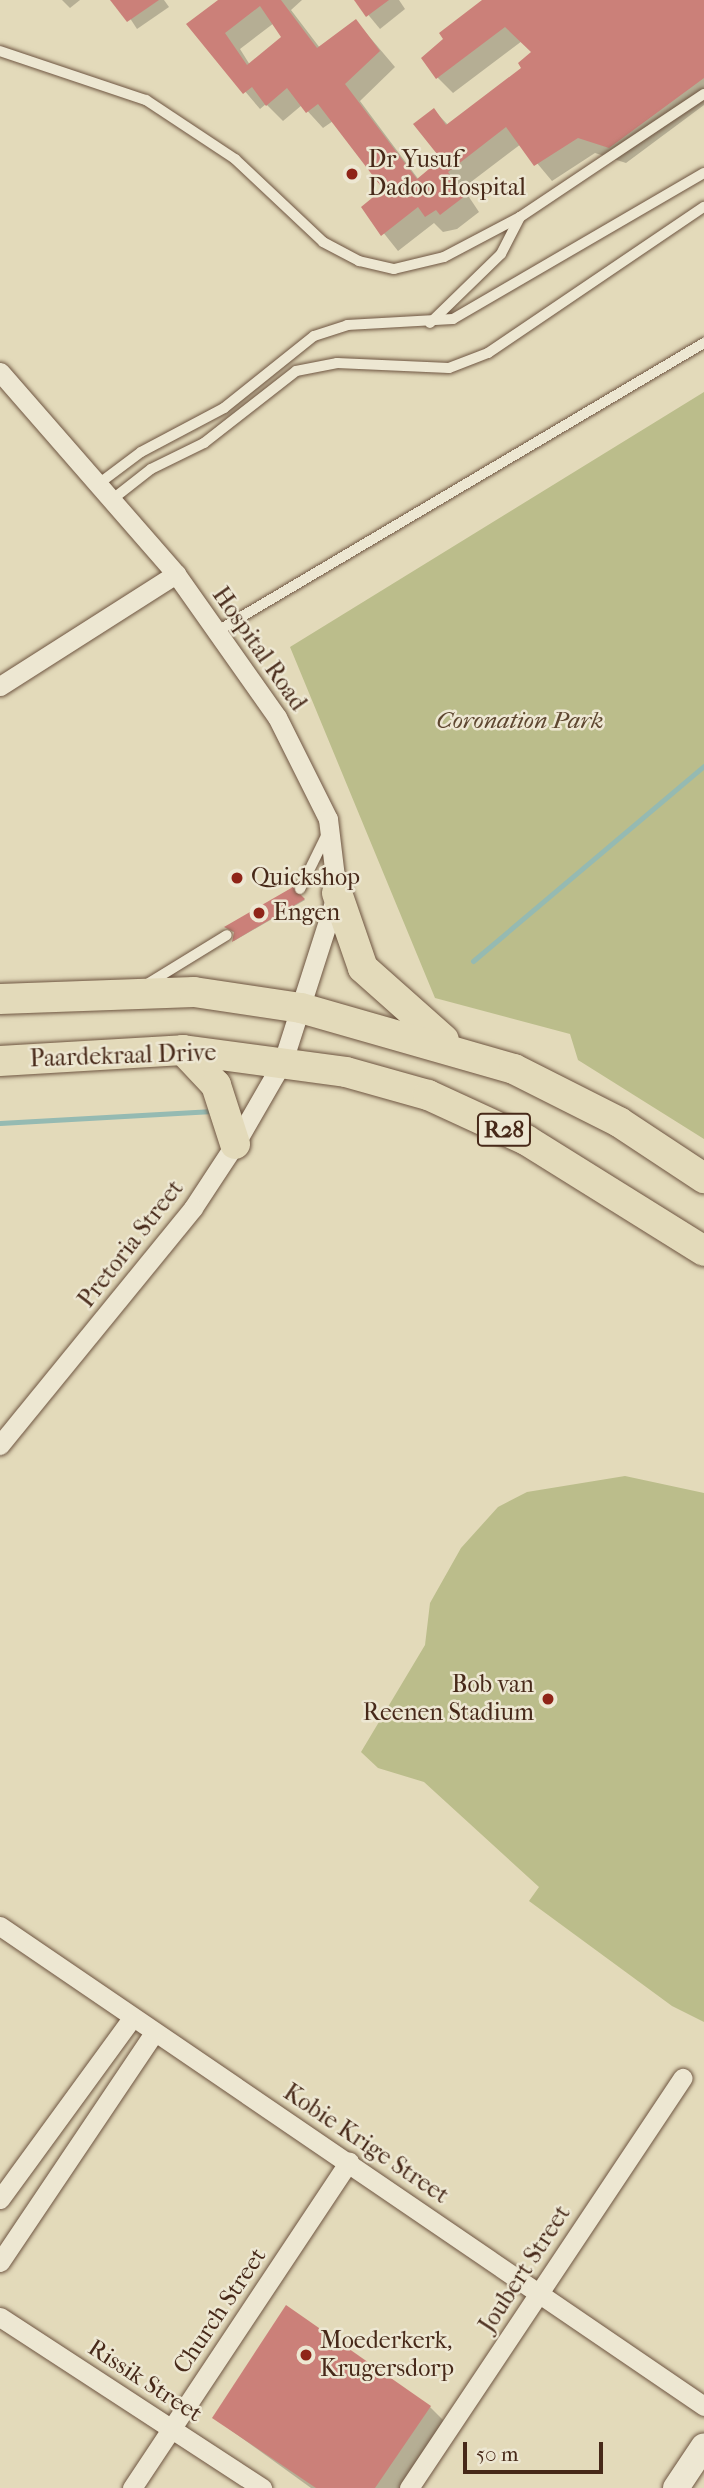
<!DOCTYPE html>
<html>
<head>
<meta charset="utf-8">
<style>
	body { margin:0 }
	#map { position:relative; width:704px; height:2488px; overflow:hidden; background:#e3daba; font-family:"IM FELL French Canon",serif }
	div>[style] { position:absolute }
	[style*='--x'] { left:calc(var(--x)*1px); top:calc(var(--y)*1px); width:calc(var(--w)*1px); rotate:calc(var(--a)*1deg) }
	.green>* { inset:0; background:#bbbd8b }
	.shadow>* { inset:0; background:#0003 }
	.stream>* { height:5px; margin:-2.5px; padding:0 2.5px; transform-origin:2.5px; border-radius:2.5px; background:#95bab2 }
	.building>* { inset:0; background:#cb8079 }
	.roads { filter:drop-shadow(0 0 2px #6e5541) drop-shadow(0 0 2px #6e5541) }
	.service>* { height:10px; margin:-5px; padding:0 5px; transform-origin:5px; border-radius:5px; background:#ede7d2 }
	.minor>* { height:19px; margin:-9.5px; padding:0 9.5px; transform-origin:9.5px; border-radius:9.5px; background:#ede7d2 }
	.secondary>* { height:26px; margin:-13px; padding:0 13px; transform-origin:13px; border-radius:13px; background:#ede7d2 }
	.primary>* { height:30px; margin:-15px; padding:0 15px; transform-origin:15px; border-radius:15px; background:#e3daba }
	.dots>* { width:19px; height:19px; translate:-50% -50%; box-sizing:border-box; border:4px solid #ede7d2; border-radius:50% }
	span { translate:-50% -50%; white-space:nowrap; text-align:center; line-height:1.15; -webkit-text-stroke:5px #ede7d2; paint-order:stroke }
	.shield-label span { padding:2px 5px; background:#ede7d2; border:2px solid; border-radius:5px; -webkit-text-stroke-width:0 }
	.shield-label { font-size:23px; color:#472919; font-weight:700 }
	.poi-label { font-size:24px; color:#472919 }
	.left { translate:0 -50%; text-align:left }
	.right { translate:-100% -50%; text-align:right }
	.street-label { font-size:24px; color:#472919 }
	.park-label { font-size:24px; color:#5e4730; font-style:italic }
	.scale { position:absolute; left:463px; top:2442px; width:140px; height:32px; box-sizing:border-box; border:4px solid #472919; border-top:0; padding-left:9px; font-size:21px; line-height:24px; white-space:nowrap; color:#472919; -webkit-text-stroke:5px #ede7d2; paint-order:stroke }
</style>
</head>
<body>
<div id="map">
	<div class="green">
		<i style="clip-path:polygon(704px 392px,704px 1139px,578px 1060px,570px 1034px,435px 998px,290px 647px)"></i>
		<i style="clip-path:polygon(625px 1476px,704px 1493px,704px 2022px,672px 2006px,529px 1901px,539px 1887px,424px 1782px,378px 1768px,361px 1752px,425px 1645px,430px 1603px,461px 1548px,498px 1507px,527px 1492px)"></i>
	</div>
	<div class="shadow">
		<i style="clip-path:polygon(62px 0,80px 0,70px 8px)"></i>
		<i style="clip-path:polygon(118px 0,164px 0,169px 7px,137px 29px)"></i>
		<i style="clip-path:polygon(evenodd,220px 0,302px 0,291px 10px,320px 48px,356px 21px,395px 67px,360px 101px,419px 180px,443px 159px,434px 110px,448px 125px,524px 69px,533px 53px,522px 41px,453px 93px,437px 77px,485px 0,704px 0,704px 105px,626px 163px,595px 153px,552px 181px,521px 144px,463px 188px,479px 212px,457px 229px,443px 232px,434px 223px,398px 251px,363px 207px,385px 189px,333px 121px,323px 128px,302px 105px,283px 121px,266px 104px,260px 109px,189px 25px,220px 0,274px 23px,283px 37px,250px 65px,240px 49px,274px 23px)"></i>
		<i style="clip-path:polygon(356px 0,399px 0,405px 9px,380px 29px)"></i>
		<i style="clip-path:polygon(293px 889px,305px 900px,234px 941px,235px 933px,226px 928px)"></i>
		<i style="clip-path:polygon(430px 2407px,446px 2423px,402px 2488px,311px 2488px,214px 2418px)"></i>
	</div>
	<div class="stream">
		<i style="--x:473;--y:961;--w:302;--a:-40.2"></i>
		<i style="--x:0;--y:1123;--w:213;--a:-3.2"></i>
	</div>
	<div class="building">
		<i style="clip-path:polygon(110px 0,159px 0,127px 22px)"></i>
		<i style="clip-path:polygon(evenodd,218px 0,281px 0,317px 48px,356px 19px,380px 51px,345px 84px,417px 179px,441px 159px,413px 124px,434px 108px,446px 125px,521px 68px,518px 63px,531px 52px,505px 27px,436px 79px,421px 58px,443px 39px,439px 33px,482px 0,704px 0,704px 78px,609px 148px,578px 138px,534px 166px,506px 127px,448px 172px,465px 196px,440px 215px,436px 210px,425px 217px,418px 207px,381px 236px,361px 207px,383px 189px,318px 104px,306px 113px,287px 88px,266px 106px,252px 87px,243px 94px,186px 24px,218px 0,260px 6px,281px 37px,247px 65px,225px 33px,260px 6px)"></i>
		<i style="clip-path:polygon(354px 0,389px 0,366px 17px)"></i>
		<i style="clip-path:polygon(293px 887px,305px 899px,232px 942px,234px 932px,224px 927px)"></i>
		<i style="clip-path:polygon(286px 2305px,431px 2406px,375px 2488px,316px 2488px,212px 2418px)"></i>
	</div>
	<div class="roads">
		<div class="service">
			<i style="--x:0;--y:51;--w:154;--a:18.6"></i>
			<i style="--x:146;--y:100;--w:107;--a:33.5"></i>
			<i style="--x:235;--y:159;--w:121;--a:43.3"></i>
			<i style="--x:323;--y:242;--w:41;--a:27.8"></i>
			<i style="--x:359;--y:261;--w:36;--a:13"></i>
			<i style="--x:394;--y:269;--w:51;--a:-13.5"></i>
			<i style="--x:444;--y:257;--w:86;--a:-27.8"></i>
			<i style="--x:520;--y:217;--w:221;--a:-33.8"></i>
			<i style="--x:430;--y:323;--w:99;--a:-44.2"></i>
			<i style="--x:501;--y:254;--w:42;--a:-62.8"></i>
			<i style="--x:101;--y:482;--w:50;--a:-36.9"></i>
			<i style="--x:141;--y:452;--w:94;--a:-27.9"></i>
			<i style="--x:224;--y:408;--w:115;--a:-38.7"></i>
			<i style="--x:314;--y:336;--w:35;--a:-18"></i>
			<i style="--x:347;--y:325;--w:106;--a:-3.2"></i>
			<i style="--x:453;--y:319;--w:290;--a:-30.2"></i>
			<i style="--x:114;--y:498;--w:47;--a:-38.1"></i>
			<i style="--x:151;--y:469;--w:59;--a:-26.1"></i>
			<i style="--x:204;--y:443;--w:117;--a:-38"></i>
			<i style="--x:296;--y:371;--w:42;--a:-11"></i>
			<i style="--x:337;--y:363;--w:112;--a:2.6"></i>
			<i style="--x:449;--y:368;--w:42;--a:-21"></i>
			<i style="--x:488;--y:353;--w:261;--a:-34.1"></i>
			<i style="--x:219;--y:630;--w:564;--a:-30.62"></i>
			<i style="--x:300;--y:889;--w:61;--a:-63.9"></i>
			<i style="--x:144;--y:986;--w:97;--a:-31.6"></i>
		</div>
		<div class="minor">
			<i style="--x:0;--y:372;--w:268;--a:48.9"></i>
			<i style="--x:176;--y:574;--w:175;--a:54.8"></i>
			<i style="--x:277;--y:717;--w:114;--a:63.4"></i>
			<i style="--x:328;--y:819;--w:75;--a:83.1"></i>
			<i style="--x:337;--y:893;--w:176;--a:107.8"></i>
			<i style="--x:283;--y:1061;--w:96;--a:120"></i>
			<i style="--x:235;--y:1144;--w:77;--a:123.3"></i>
			<i style="--x:193;--y:1208;--w:306;--a:129.2"></i>
			<i style="--x:0;--y:686;--w:209;--a:-32.5"></i>
			<i style="--x:0;--y:1926;--w:852;--a:34.29"></i>
			<i style="--x:0;--y:2199;--w:224;--a:-53.9"></i>
			<i style="--x:0;--y:2262;--w:276;--a:-56.1"></i>
			<i style="--x:0;--y:2317;--w:313;--a:33.1"></i>
			<i style="--x:132;--y:2488;--w:392;--a:-56.4"></i>
			<i style="--x:409;--y:2488;--w:493;--a:-56.3"></i>
		</div>
		<div class="secondary">
			<i style="--x:676;--y:2488;--w:50;--a:-56.3"></i>
		</div>
		<div class="primary">
			<i style="--x:337;--y:893;--w:79;--a:70.9"></i>
			<i style="--x:363;--y:968;--w:108;--a:41.6"></i>
			<i style="--x:0;--y:999;--w:194;--a:-2.1"></i>
			<i style="--x:194;--y:992;--w:108;--a:8.5"></i>
			<i style="--x:301;--y:1008;--w:222;--a:16"></i>
			<i style="--x:514;--y:1069;--w:118;--a:26.8"></i>
			<i style="--x:619;--y:1122;--w:102;--a:33.4"></i>
			<i style="--x:183;--y:1050;--w:48;--a:46.7"></i>
			<i style="--x:216;--y:1085;--w:62;--a:72.1"></i>
			<i style="--x:0;--y:1061;--w:183;--a:-3.4"></i>
			<i style="--x:183;--y:1050;--w:164;--a:7.7"></i>
			<i style="--x:346;--y:1072;--w:85;--a:15.7"></i>
			<i style="--x:428;--y:1095;--w:108;--a:24.7"></i>
			<i style="--x:526;--y:1140;--w:210;--a:31.9"></i>
		</div>
	</div>
	<div class="dots">
		<i style="left:352px;top:174px;background:#8f2418"></i>
		<i style="left:237px;top:878px;background:#8f2418"></i>
		<i style="left:259px;top:913px;background:#8f2418"></i>
		<i style="left:548px;top:1699px;background:#8f2418"></i>
		<i style="left:306px;top:2355px;background:#8f2418"></i>
	</div>
	<div class="shield-label">
		<span style="left:504px;top:1130px">R28</span>
	</div>
	<div class="poi-label">
		<span class="left" style="left:368px;top:174px">Dr Yusuf<br>Dadoo Hospital</span>
		<span class="left" style="left:251px;top:878px">Quickshop</span>
		<span class="left" style="left:273px;top:913px">Engen</span>
		<span class="right" style="left:534px;top:1699px">Bob van<br>Reenen Stadium</span>
		<span class="left" style="left:320px;top:2355px">Moederkerk,<br>Krugersdorp</span>
	</div>
	<div class="street-label">
		<span style="left:259px;top:649px;rotate:55deg">Hospital Road</span>
		<span style="left:123px;top:1056px;rotate:-2deg">Paardekraal Drive</span>
		<span style="left:131px;top:1244px;rotate:-52deg">Pretoria Street</span>
		<span style="left:366px;top:2144px;rotate:34deg">Kobie Krige Street</span>
		<span style="left:525px;top:2269px;rotate:-57deg">Joubert Street</span>
		<span style="left:220px;top:2311px;rotate:-56deg">Church Street</span>
		<span style="left:145px;top:2381px;rotate:33deg">Rissik Street</span>
	</div>
	<div class="park-label">
		<span style="left:520px;top:721px">Coronation Park</span>
	</div>
	<div class="scale">50 m</div>
</div>
</body>
</html>
